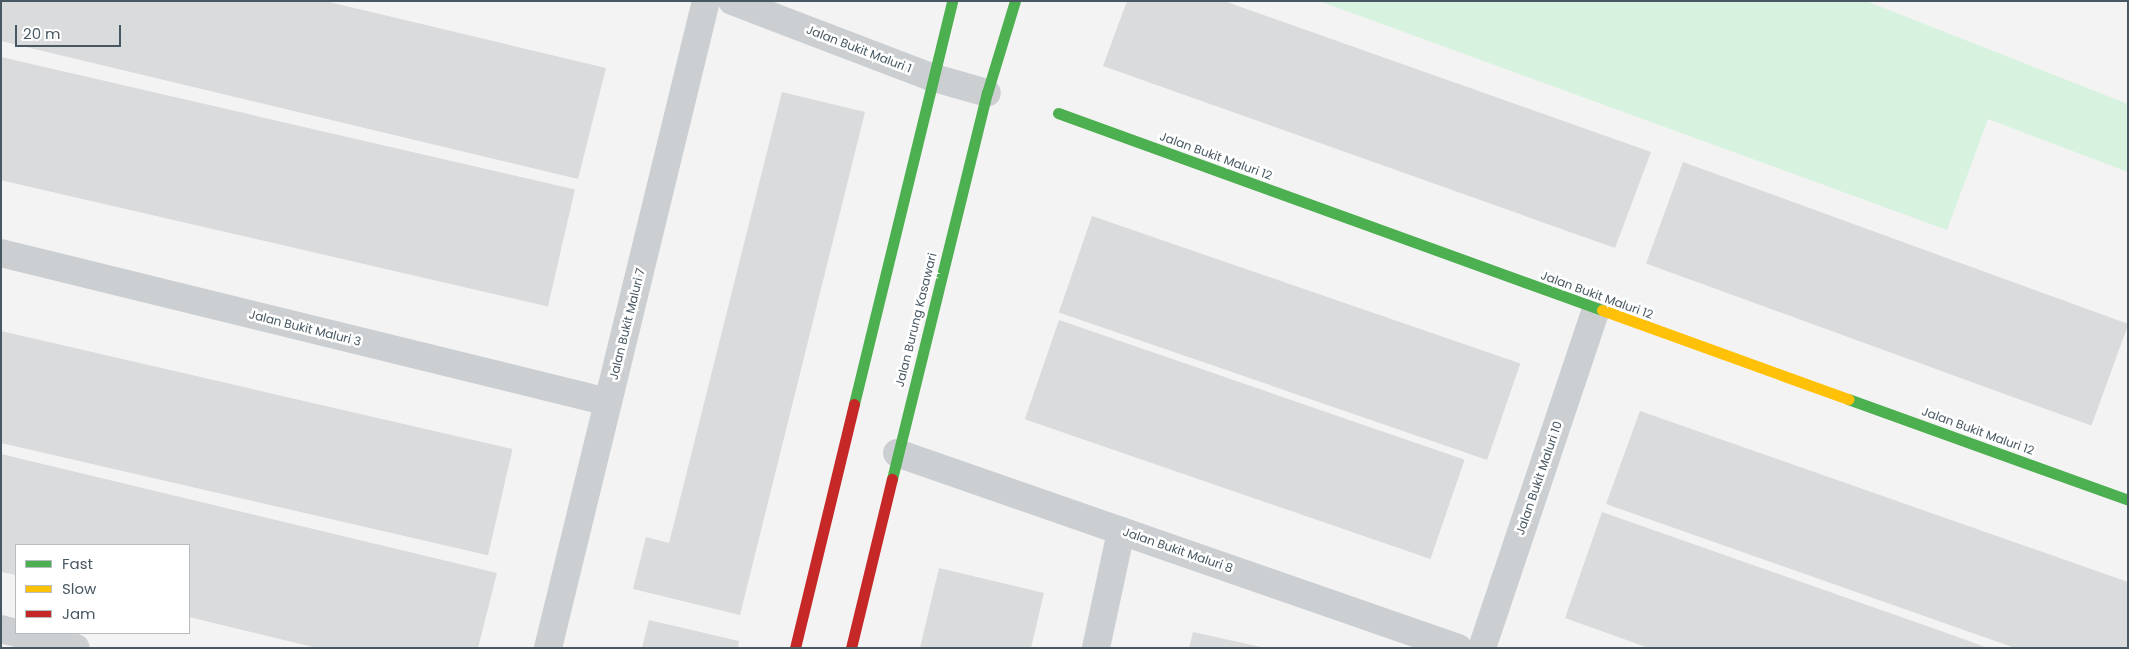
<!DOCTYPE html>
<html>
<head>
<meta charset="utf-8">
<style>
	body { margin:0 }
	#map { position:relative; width:2129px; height:649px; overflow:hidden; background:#f4f3f3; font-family:Poppins,sans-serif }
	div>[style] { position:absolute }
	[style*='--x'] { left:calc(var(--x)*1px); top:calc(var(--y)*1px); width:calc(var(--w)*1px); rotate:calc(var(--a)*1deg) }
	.green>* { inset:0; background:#d7f3df }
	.building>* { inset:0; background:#dadbdc; transform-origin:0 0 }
	.street>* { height:28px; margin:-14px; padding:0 14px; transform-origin:14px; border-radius:14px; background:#cccfd2 }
	.fast>* { height:11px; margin:-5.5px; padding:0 5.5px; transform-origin:5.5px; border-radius:5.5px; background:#4caf50 }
	.slow>* { height:11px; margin:-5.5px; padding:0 5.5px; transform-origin:5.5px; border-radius:5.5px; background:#ffc107 }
	.jam>* { height:11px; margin:-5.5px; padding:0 5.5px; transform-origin:5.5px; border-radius:5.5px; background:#c62828 }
	span { translate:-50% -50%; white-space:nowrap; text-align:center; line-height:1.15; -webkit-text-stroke:5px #fff; paint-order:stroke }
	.street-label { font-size:12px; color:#485862 }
	.frame { position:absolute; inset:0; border:2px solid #485862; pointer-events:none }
	.legend { position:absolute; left:15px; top:544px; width:175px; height:90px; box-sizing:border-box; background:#fff; border:1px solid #b6bcc0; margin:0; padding:6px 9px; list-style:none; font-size:15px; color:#485862 }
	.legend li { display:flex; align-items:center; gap:10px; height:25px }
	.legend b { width:25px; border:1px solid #b6bcc0 }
	.scale { position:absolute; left:15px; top:25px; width:106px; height:22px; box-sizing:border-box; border:2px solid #485862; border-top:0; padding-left:6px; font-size:15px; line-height:18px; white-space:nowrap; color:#485862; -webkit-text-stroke:4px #fff; paint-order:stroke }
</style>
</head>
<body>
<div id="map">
	<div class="green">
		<i style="clip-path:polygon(1319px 1px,1866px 1px,2128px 104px,2128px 172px,1988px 119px,1947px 230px)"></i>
	</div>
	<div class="building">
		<i style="clip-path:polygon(1px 1px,325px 1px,606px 68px,578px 179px,1px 41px)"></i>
		<i style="clip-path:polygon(1127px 1px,1224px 1px,1651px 152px,1615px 248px,1103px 66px)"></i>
		<i style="left:1px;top:57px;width:589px;height:120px;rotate:13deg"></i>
		<i style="clip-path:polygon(782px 92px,865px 112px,740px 615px,633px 589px,646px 537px,669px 543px)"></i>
		<i style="left:1683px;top:162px;width:474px;height:108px;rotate:20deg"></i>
		<i style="left:1092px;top:216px;width:453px;height:102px;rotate:19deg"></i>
		<i style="left:1059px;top:320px;width:429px;height:105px;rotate:19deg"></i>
		<i style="left:1px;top:331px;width:525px;height:109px;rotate:13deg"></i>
		<i style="clip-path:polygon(1640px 411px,2128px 582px,2128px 648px,2015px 648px,1606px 504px)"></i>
		<i style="clip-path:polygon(1px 454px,497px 573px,478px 648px,317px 648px,189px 617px,189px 545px,16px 545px,16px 575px,1px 572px)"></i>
		<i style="clip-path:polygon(1602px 512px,1941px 631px,1988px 648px,1648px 648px,1632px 642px,1565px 618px)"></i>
		<i style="clip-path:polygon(939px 568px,1044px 593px,1031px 648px,920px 648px)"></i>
		<i style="clip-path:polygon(649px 620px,739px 641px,738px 648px,642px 648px)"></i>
		<i style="clip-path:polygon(1193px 632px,1261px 647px,1261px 648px,1189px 648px)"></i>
	</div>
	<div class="street">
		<i style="--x:732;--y:1;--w:213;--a:20.9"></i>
		<i style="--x:931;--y:77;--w:58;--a:15.9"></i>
		<i style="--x:1;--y:253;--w:625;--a:13.79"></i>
		<i style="--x:897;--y:453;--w:594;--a:19.17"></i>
		<i style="--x:1;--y:629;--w:77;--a:14.2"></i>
		<i style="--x:548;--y:648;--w:666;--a:-76.28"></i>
		<i style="--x:1096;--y:648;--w:120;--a:-77.9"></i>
		<i style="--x:1482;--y:648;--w:358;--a:-71.4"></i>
	</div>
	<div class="fast">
		<i style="--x:1058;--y:113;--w:579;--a:19.91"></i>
		<i style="--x:1848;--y:399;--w:298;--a:19.8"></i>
		<i style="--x:854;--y:404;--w:415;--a:-76.3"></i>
		<i style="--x:892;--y:479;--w:398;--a:-76.2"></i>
		<i style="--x:987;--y:93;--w:96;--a:-73.1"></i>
	</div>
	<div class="slow">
		<i style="--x:1602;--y:310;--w:262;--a:19.9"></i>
	</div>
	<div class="jam">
		<i style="--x:795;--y:648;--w:251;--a:-76.4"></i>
		<i style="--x:851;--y:648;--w:174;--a:-76.4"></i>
	</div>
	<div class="street-label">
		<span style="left:859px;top:49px;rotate:21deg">Jalan Bukit Maluri 1</span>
		<span style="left:1216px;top:156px;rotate:20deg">Jalan Bukit Maluri 12</span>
		<span style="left:1597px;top:295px;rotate:20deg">Jalan Bukit Maluri 12</span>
		<span style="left:916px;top:320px;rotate:-76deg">Jalan Burung Kasawari</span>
		<span style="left:627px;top:324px;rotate:-76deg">Jalan Bukit Maluri 7</span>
		<span style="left:305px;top:328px;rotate:14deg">Jalan Bukit Maluri 3</span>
		<span style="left:1978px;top:431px;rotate:20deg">Jalan Bukit Maluri 12</span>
		<span style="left:1539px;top:478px;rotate:-71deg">Jalan Bukit Maluri 10</span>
		<span style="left:1178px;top:550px;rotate:19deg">Jalan Bukit Maluri 8</span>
	</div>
	<div class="frame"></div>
	<ul class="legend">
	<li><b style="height:6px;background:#4caf50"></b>Fast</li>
	<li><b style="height:6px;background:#ffc107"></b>Slow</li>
	<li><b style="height:6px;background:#c62828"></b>Jam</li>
	</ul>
	<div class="scale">20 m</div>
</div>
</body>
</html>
